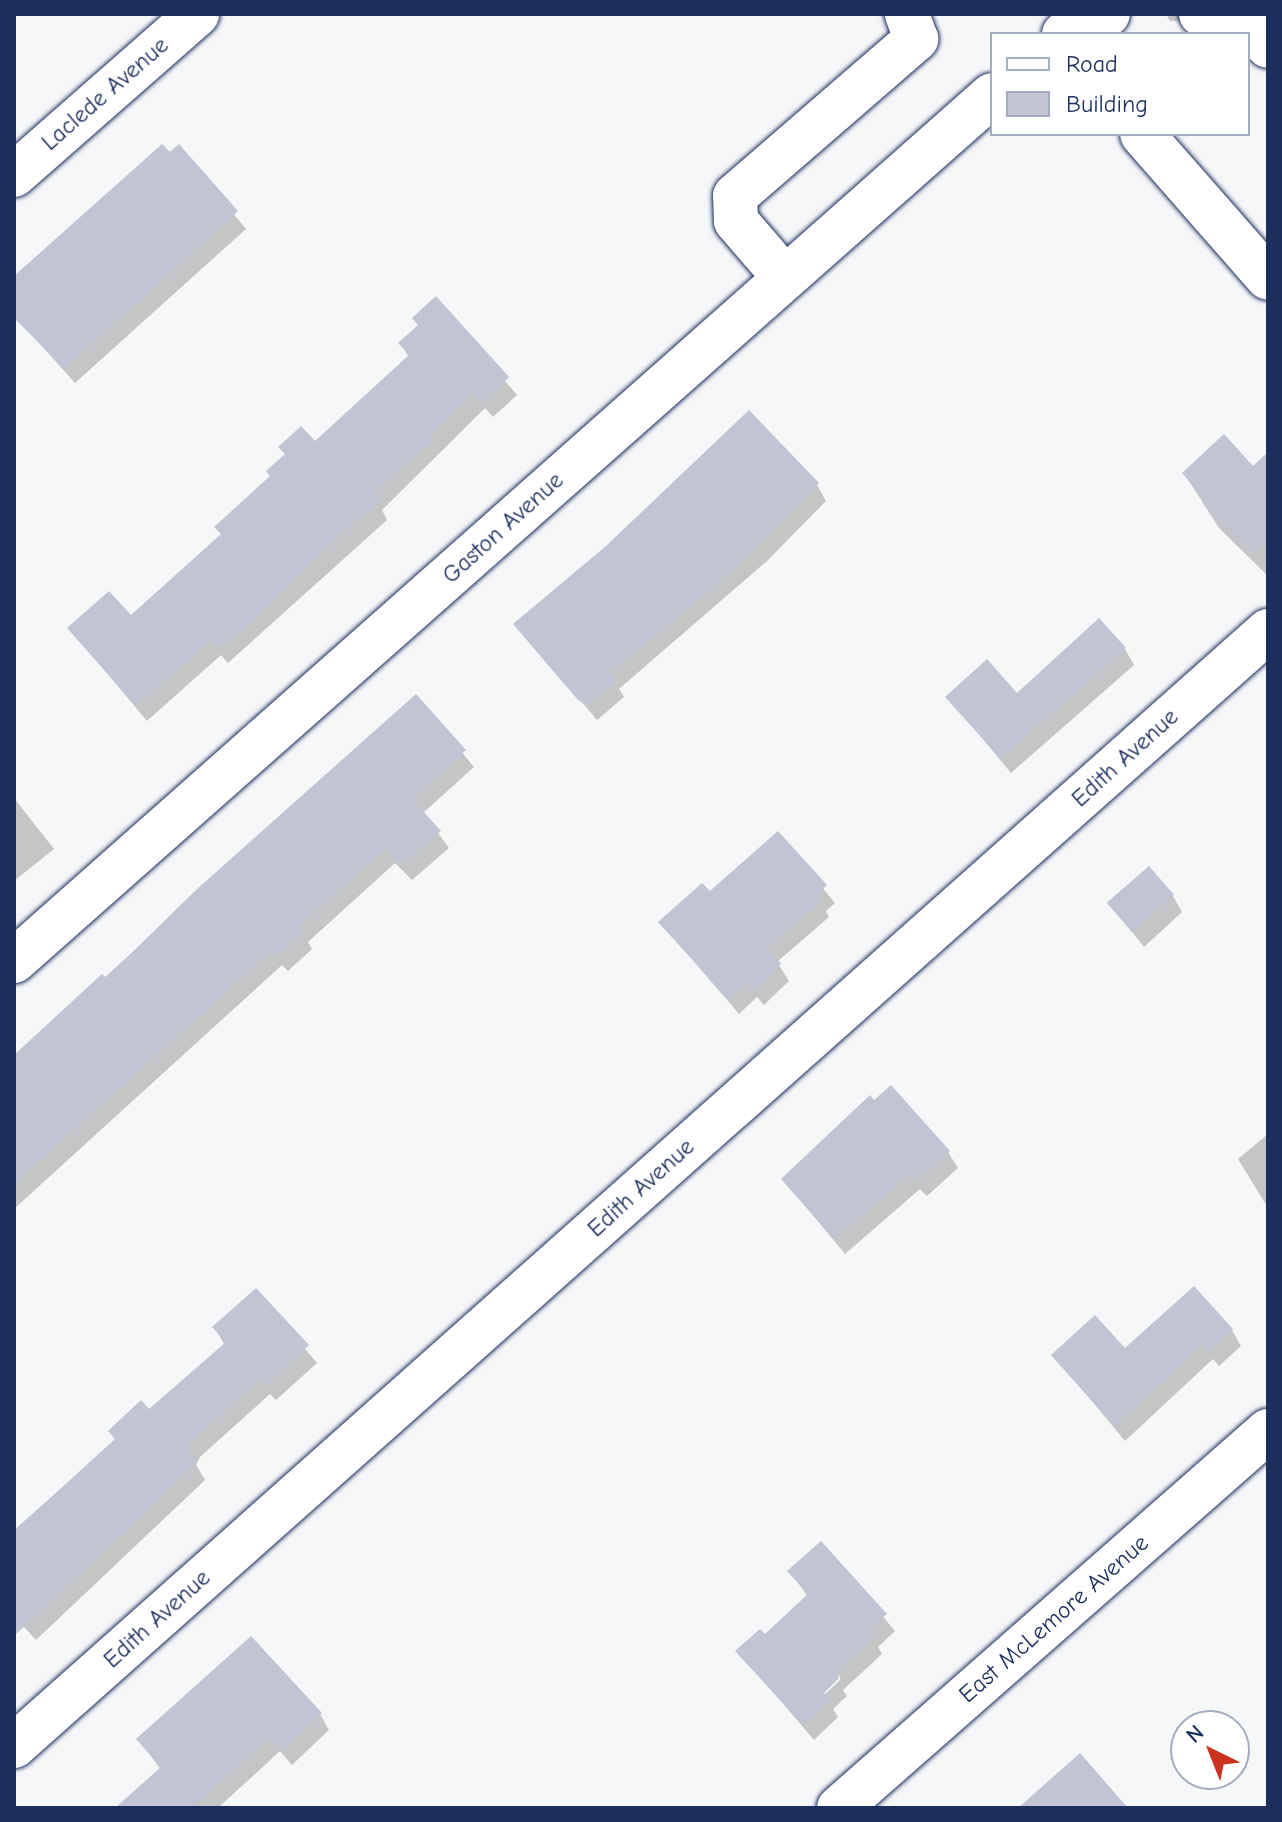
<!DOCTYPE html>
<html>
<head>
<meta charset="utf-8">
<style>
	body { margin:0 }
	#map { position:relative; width:1282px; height:1822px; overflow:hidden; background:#f6f7f9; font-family:"Comic Neue",sans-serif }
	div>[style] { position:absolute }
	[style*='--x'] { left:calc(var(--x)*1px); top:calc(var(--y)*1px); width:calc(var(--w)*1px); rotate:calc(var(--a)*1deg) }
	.shadow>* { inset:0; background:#0003 }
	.building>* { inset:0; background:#c0c4d3; transform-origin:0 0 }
	.roads { filter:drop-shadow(0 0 2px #1b2f5e) drop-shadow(0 0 2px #1b2f5e) }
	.minor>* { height:44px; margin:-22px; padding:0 22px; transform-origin:22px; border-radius:22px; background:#fff }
	.major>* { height:44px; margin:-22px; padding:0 22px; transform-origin:22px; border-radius:22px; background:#fff }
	span { translate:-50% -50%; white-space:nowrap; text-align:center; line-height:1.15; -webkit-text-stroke:7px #fff; paint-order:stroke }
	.street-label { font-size:24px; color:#1b2f5e }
	.frame { position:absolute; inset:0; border:16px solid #1b2f5e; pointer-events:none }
	.legend { position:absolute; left:990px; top:32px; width:260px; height:104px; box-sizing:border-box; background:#fff; border:2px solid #a4acbf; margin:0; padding:10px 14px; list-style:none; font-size:24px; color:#1b2f5e }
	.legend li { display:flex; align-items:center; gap:16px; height:40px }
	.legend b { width:40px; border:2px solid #a4acbf }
	.north { position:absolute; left:1170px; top:1710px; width:80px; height:80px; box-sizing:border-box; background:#fff; border:2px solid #a4acbf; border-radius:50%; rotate:317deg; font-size:22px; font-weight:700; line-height:32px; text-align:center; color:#1b2f5e }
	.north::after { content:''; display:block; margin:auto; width:28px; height:36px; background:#c8321e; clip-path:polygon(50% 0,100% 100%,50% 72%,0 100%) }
</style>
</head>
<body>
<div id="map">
	<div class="shadow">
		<i style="clip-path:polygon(1166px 14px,1216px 14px,1216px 20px,1170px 21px)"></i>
		<i style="clip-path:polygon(178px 147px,246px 229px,75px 383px,14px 315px,14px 279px)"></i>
		<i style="clip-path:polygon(436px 299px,517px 395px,493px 417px,485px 408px,382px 510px,387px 520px,228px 663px,221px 655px,147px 721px,70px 629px,131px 618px,222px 536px,217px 528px,272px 478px,286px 456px,280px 447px,315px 444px,409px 358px,401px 343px,419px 327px,414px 319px)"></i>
		<i style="clip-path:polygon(1184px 473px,1268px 485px,1268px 576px,1219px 528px)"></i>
		<i style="clip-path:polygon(817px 485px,826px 501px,767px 561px,619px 689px,624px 697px,597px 720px,516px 624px)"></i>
		<i style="clip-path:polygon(1125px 649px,1134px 665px,1011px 773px,948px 697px,1017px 696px)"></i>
		<i style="clip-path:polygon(416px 697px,474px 767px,423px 813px,449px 848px,412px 880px,395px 863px,308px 942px,312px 949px,288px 971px,282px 965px,14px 1209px,14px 1059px)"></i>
		<i style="clip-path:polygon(14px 798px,54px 849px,14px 881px)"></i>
		<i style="clip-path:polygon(778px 834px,835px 903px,826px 911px,829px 917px,777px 962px,789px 981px,764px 1005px,757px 997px,739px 1014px,661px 923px,710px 894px)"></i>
		<i style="clip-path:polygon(1173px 896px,1182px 912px,1144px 947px,1109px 903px)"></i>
		<i style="clip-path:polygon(1268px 1134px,1268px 1208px,1238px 1159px)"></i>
		<i style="clip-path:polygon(948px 1152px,958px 1168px,927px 1196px,920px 1189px,845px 1254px,783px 1179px)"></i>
		<i style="clip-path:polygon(256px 1291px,317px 1363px,276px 1400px,270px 1394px,200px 1457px,196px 1465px,205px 1480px,36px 1640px,14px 1616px,14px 1530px,116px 1441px,110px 1431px,149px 1412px,224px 1344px,215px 1328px)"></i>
		<i style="clip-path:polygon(1232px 1330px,1241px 1346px,1219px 1366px,1213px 1359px,1125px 1441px,1054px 1355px,1125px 1351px)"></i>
		<i style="clip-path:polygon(evenodd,821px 1544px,895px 1631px,878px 1647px,882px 1654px,843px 1690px,847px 1696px,833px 1709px,838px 1717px,814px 1740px,738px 1651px,765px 1637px,808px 1597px,790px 1571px,821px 1544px,840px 1675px,840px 1680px,818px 1701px,815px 1698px,840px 1675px)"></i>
		<i style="clip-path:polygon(320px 1714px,329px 1730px,292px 1765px,280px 1751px,218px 1808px,118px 1808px,161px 1770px,139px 1739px)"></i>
	</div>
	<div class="building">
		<i style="clip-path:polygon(162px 144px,170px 152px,179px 144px,238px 211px,64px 368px,14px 318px,14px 276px)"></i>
		<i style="clip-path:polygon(436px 296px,509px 377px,482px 402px,474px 393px,429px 435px,433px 439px,372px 494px,380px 503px,348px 527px,231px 640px,217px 648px,210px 640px,136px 706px,67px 628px,109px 591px,131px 615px,221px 534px,214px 527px,270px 476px,266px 471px,285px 454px,278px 447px,301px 426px,315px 441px,409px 355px,398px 343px,418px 325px,412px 318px)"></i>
		<i style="clip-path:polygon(749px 410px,819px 483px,716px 585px,610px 672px,617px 680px,587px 705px,578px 700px,513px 624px,606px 546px)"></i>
		<i style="clip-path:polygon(1224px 434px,1253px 466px,1268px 452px,1268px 540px,1253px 553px,1203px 503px,1206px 501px,1182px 473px)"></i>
		<i style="clip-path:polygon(1099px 618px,1126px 648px,1000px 758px,945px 697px,987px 659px,1017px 693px)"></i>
		<i style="clip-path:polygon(416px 694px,466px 750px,412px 799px,441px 831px,401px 865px,385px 848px,299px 926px,304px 932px,277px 956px,272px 950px,14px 1183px,14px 1055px,102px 974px,106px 978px,197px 889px)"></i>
		<i style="clip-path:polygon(778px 831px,827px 885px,817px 895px,821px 900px,767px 948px,781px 964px,754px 990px,747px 983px,728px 999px,658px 922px,702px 883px,710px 891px)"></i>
		<i style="left:1149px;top:866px;width:38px;height:56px;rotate:49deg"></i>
		<i style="clip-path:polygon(891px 1085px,950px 1151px,917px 1181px,910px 1174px,834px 1239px,781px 1179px,870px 1095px,874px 1100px)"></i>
		<i style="clip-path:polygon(1194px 1286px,1233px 1329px,1209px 1351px,1202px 1344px,1114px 1426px,1051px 1355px,1095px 1315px,1125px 1348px)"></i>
		<i style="clip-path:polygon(256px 1288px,309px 1345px,266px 1385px,260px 1379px,191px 1441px,187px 1450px,197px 1462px,14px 1636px,14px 1531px,115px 1439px,108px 1431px,141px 1400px,149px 1409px,226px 1342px,212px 1327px)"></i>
		<i style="clip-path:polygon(821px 1541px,887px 1614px,868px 1631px,874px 1637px,835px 1673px,839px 1678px,824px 1693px,830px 1700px,803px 1725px,735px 1651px,760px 1629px,765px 1634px,808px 1594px,787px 1571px)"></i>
		<i style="clip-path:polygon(251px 1636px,322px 1713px,282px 1750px,270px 1737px,191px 1808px,115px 1808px,161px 1767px,136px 1739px)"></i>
		<i style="clip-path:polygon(1080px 1753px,1128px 1808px,1018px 1808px)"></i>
	</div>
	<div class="roads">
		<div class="minor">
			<i style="--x:1201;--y:14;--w:59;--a:19.7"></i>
			<i style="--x:1257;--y:34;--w:16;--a:47"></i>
			<i style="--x:1064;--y:34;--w:48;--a:-24.4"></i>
			<i style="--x:1142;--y:134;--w:191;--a:48.8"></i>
			<i style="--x:14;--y:175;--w:244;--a:-41.3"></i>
			<i style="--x:785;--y:278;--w:75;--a:-130.7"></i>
			<i style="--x:736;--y:221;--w:25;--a:-92"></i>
			<i style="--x:735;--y:196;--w:240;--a:-40.9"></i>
			<i style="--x:916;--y:39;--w:27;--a:-110"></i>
			<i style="--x:14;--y:961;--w:1306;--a:-41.52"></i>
			<i style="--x:14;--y:1746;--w:1678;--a:-41.64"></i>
		</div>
		<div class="major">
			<i style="--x:839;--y:1808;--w:571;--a:-41.31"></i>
		</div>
	</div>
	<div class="street-label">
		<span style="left:105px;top:94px;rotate:-41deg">Laclede Avenue</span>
		<span style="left:503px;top:528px;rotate:-42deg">Gaston Avenue</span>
		<span style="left:1125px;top:758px;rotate:-42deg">Edith Avenue</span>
		<span style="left:641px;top:1188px;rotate:-42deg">Edith Avenue</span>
		<span style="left:157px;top:1619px;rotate:-42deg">Edith Avenue</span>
		<span style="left:1054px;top:1619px;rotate:-41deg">East McLemore Avenue</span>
	</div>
	<div class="frame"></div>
	<ul class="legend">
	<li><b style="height:10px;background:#fff"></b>Road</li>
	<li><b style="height:22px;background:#c0c4d3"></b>Building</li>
	</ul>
	<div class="north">N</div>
</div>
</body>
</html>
